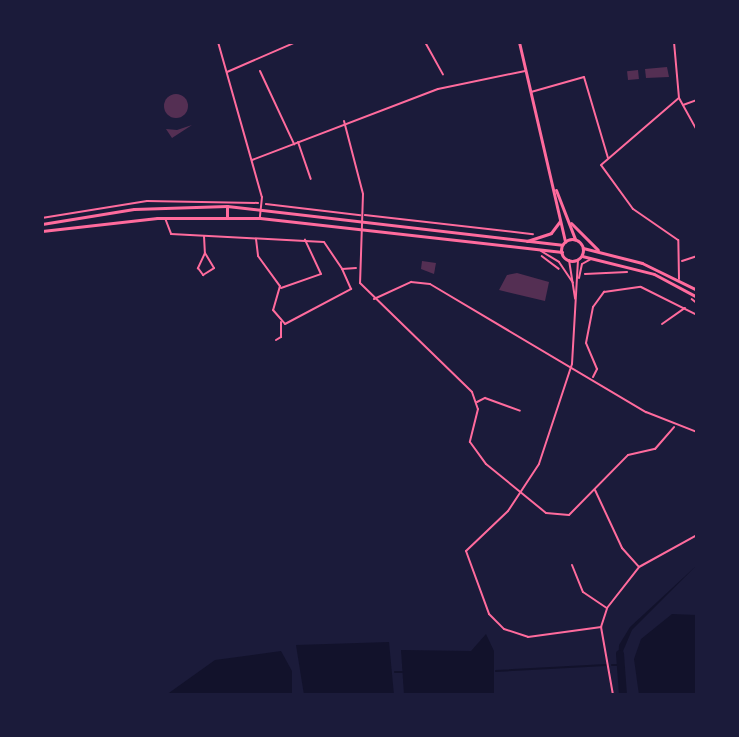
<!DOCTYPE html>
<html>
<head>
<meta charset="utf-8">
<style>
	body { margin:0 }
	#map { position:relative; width:739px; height:737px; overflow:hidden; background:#1b1b3a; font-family:"Roboto Condensed",sans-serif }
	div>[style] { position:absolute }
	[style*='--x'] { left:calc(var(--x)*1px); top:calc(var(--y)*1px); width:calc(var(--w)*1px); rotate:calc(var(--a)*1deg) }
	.water>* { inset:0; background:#12122b }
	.stream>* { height:1.5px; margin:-0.75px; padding:0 0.75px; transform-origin:0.75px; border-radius:0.75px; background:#12122b }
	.river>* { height:8px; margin:-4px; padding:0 4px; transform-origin:4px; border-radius:4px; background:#12122b }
	.building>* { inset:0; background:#542f53; transform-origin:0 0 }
	.round { border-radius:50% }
	.path>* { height:1.5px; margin:-0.75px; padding:0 0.75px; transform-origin:0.75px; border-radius:0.75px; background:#ff6b9d }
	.minor>* { height:2px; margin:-1px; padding:0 1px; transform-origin:1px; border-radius:1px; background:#ff6b9d }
	.tertiary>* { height:3px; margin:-1.5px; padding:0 1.5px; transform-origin:1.5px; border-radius:1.5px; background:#ff6b9d }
	.tertiary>.ring { margin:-1.5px; padding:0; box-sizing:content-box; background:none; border:3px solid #ff6b9d; border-radius:50% }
	span { translate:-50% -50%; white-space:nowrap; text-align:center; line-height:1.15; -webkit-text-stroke:4.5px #1b1b3a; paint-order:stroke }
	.frame { position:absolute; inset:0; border:44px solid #1b1b3a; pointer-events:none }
</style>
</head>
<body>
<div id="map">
	<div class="water">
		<i style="clip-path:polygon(697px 565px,632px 630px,618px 663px,619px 645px,630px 627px)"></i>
		<i style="clip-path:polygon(672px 614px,697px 615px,697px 695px,639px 695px,634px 659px,641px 639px)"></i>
		<i style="clip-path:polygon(486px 634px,494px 651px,494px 695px,404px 695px,401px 650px,471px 651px)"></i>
		<i style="clip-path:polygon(389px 642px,394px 695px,304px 695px,296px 645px)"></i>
		<i style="clip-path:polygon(281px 651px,292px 671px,292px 695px,166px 695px,215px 660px)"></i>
	</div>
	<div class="stream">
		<i style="--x:612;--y:665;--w:8;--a:0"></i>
		<i style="--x:496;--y:671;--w:110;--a:-3.1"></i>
		<i style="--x:395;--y:672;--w:8;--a:0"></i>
	</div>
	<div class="river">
		<i style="--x:620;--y:654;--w:41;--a:85.8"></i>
	</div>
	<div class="building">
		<i style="clip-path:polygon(667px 67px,669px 77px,646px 78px,645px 69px)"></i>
		<i style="left:638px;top:70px;width:9px;height:11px;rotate:84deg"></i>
		<i class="round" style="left:164px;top:94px;width:24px;height:24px"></i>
		<i style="clip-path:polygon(192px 125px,172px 138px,166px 129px,177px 130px)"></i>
		<i style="clip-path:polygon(422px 261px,436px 263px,434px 274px,421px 269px)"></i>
		<i style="clip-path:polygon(517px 273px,549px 282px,545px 301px,499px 290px,507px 275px)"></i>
	</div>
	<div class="path">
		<i style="--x:266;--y:204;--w:95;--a:6.7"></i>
		<i style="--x:365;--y:215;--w:169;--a:6.5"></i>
		<i style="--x:42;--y:218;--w:106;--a:-9.2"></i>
		<i style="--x:147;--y:201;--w:111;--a:1"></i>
		<i style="--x:542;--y:256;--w:21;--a:37"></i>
		<i style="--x:585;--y:274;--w:42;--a:-2.7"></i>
		<i style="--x:692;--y:299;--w:6;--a:39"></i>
	</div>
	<div class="minor">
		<i style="--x:218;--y:42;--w:161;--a:74.2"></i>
		<i style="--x:262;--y:197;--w:20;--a:96"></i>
		<i style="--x:425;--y:42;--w:37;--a:61"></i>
		<i style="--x:674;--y:42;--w:56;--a:84.9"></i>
		<i style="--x:679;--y:98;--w:37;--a:61"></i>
		<i style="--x:260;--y:71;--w:81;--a:65"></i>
		<i style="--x:227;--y:72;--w:75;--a:-23.5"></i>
		<i style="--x:531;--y:92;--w:55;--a:-15.8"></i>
		<i style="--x:584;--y:77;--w:84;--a:73.5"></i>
		<i style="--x:683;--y:105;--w:15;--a:-20"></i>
		<i style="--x:344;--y:121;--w:75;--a:75.4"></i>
		<i style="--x:363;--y:194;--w:89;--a:91.9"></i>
		<i style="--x:360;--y:283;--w:156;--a:44.2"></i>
		<i style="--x:472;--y:392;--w:18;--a:71"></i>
		<i style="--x:478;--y:409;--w:34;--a:104"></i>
		<i style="--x:470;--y:442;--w:27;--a:54"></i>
		<i style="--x:486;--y:464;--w:77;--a:39.2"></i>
		<i style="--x:546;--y:513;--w:23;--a:5"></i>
		<i style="--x:569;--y:515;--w:84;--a:-45.5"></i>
		<i style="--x:628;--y:455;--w:28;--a:-13"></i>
		<i style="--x:655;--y:449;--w:29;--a:-49"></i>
		<i style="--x:298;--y:142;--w:39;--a:71"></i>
		<i style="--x:252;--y:160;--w:199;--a:-20.9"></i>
		<i style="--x:438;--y:89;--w:89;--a:-11.7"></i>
		<i style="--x:165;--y:218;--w:17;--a:69"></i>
		<i style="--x:171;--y:234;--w:153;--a:3"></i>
		<i style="--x:324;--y:242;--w:32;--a:56"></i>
		<i style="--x:342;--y:269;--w:14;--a:-4"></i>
		<i style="--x:204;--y:236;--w:17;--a:87"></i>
		<i style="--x:205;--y:253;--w:17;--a:115"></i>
		<i style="--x:198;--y:268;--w:9;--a:54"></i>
		<i style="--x:203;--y:275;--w:13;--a:-32"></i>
		<i style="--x:214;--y:268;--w:17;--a:-121"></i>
		<i style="--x:256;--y:239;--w:17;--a:83"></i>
		<i style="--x:258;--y:256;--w:37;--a:54"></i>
		<i style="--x:280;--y:286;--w:25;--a:106"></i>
		<i style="--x:273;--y:310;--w:18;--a:49"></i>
		<i style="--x:285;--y:324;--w:75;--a:-27.9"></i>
		<i style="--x:351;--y:289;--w:22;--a:-114"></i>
		<i style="--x:541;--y:251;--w:21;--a:31"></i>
		<i style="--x:559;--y:262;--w:25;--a:56"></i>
		<i style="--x:569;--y:260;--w:39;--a:81"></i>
		<i style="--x:578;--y:260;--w:104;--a:93.3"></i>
		<i style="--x:572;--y:364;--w:105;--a:108.3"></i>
		<i style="--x:539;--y:464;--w:56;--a:123.4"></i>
		<i style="--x:508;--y:511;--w:58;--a:136.4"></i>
		<i style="--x:466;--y:551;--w:67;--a:69.9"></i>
		<i style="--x:489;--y:614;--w:21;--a:45"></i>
		<i style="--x:504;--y:629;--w:25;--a:18"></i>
		<i style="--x:528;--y:637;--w:74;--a:-7.8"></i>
		<i style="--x:682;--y:261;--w:16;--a:-18"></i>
		<i style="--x:579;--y:278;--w:14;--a:-78"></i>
		<i style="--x:582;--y:264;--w:10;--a:-29"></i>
		<i style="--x:679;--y:279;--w:39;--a:-91"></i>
		<i style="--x:678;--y:240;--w:55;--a:-145.4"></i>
		<i style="--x:633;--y:209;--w:54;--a:-126"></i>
		<i style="--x:601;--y:165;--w:103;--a:-40.7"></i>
		<i style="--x:281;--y:288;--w:42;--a:-19.3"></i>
		<i style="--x:321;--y:274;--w:38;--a:-115"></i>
		<i style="--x:374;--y:299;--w:41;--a:-24.7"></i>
		<i style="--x:411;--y:282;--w:19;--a:6"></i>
		<i style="--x:430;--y:284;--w:251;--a:30.7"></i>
		<i style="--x:646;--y:412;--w:55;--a:21.4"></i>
		<i style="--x:662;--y:324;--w:28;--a:-35"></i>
		<i style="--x:276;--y:340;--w:6;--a:-31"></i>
		<i style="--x:281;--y:337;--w:15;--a:-90"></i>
		<i style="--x:593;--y:377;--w:9;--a:-63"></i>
		<i style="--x:597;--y:369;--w:28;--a:-113"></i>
		<i style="--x:586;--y:343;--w:37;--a:-79"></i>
		<i style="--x:593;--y:307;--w:19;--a:-54"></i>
		<i style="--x:604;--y:292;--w:37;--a:-8"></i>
		<i style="--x:641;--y:287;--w:63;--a:26.6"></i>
		<i style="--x:477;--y:402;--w:9;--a:-27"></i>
		<i style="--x:485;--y:398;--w:37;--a:20"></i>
		<i style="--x:595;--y:490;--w:64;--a:65"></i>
		<i style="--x:622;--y:548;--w:25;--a:48"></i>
		<i style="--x:572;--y:565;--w:29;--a:68"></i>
		<i style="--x:583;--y:592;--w:29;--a:34"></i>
		<i style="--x:613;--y:695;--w:69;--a:-100"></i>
		<i style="--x:601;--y:627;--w:20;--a:-72"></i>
		<i style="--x:607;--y:608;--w:52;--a:-52"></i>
		<i style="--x:639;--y:567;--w:66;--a:-28.9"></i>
	</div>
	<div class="tertiary">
		<i style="--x:519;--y:42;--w:205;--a:77"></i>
		<i style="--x:556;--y:190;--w:53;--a:68.8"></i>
		<i style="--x:227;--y:206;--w:11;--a:90"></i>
		<i style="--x:571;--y:223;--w:38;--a:45"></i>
		<i style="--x:42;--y:224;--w:93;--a:-9.3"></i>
		<i style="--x:134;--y:209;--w:93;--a:-1.8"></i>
		<i style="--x:227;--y:206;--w:337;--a:6.6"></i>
		<i style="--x:42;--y:231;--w:116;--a:-6.4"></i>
		<i style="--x:157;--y:218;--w:103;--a:0"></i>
		<i style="--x:260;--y:218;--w:304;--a:6.4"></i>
		<i class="ring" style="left:561px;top:239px;width:19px;height:19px"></i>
		<i style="--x:527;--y:241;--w:25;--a:-18"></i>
		<i style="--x:551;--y:233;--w:15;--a:-53"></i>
		<i style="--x:583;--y:248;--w:61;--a:14.3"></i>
		<i style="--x:642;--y:263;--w:61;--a:26.1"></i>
		<i style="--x:582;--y:256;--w:74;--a:14"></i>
		<i style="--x:654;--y:274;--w:49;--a:28.1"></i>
	</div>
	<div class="frame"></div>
</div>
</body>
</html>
